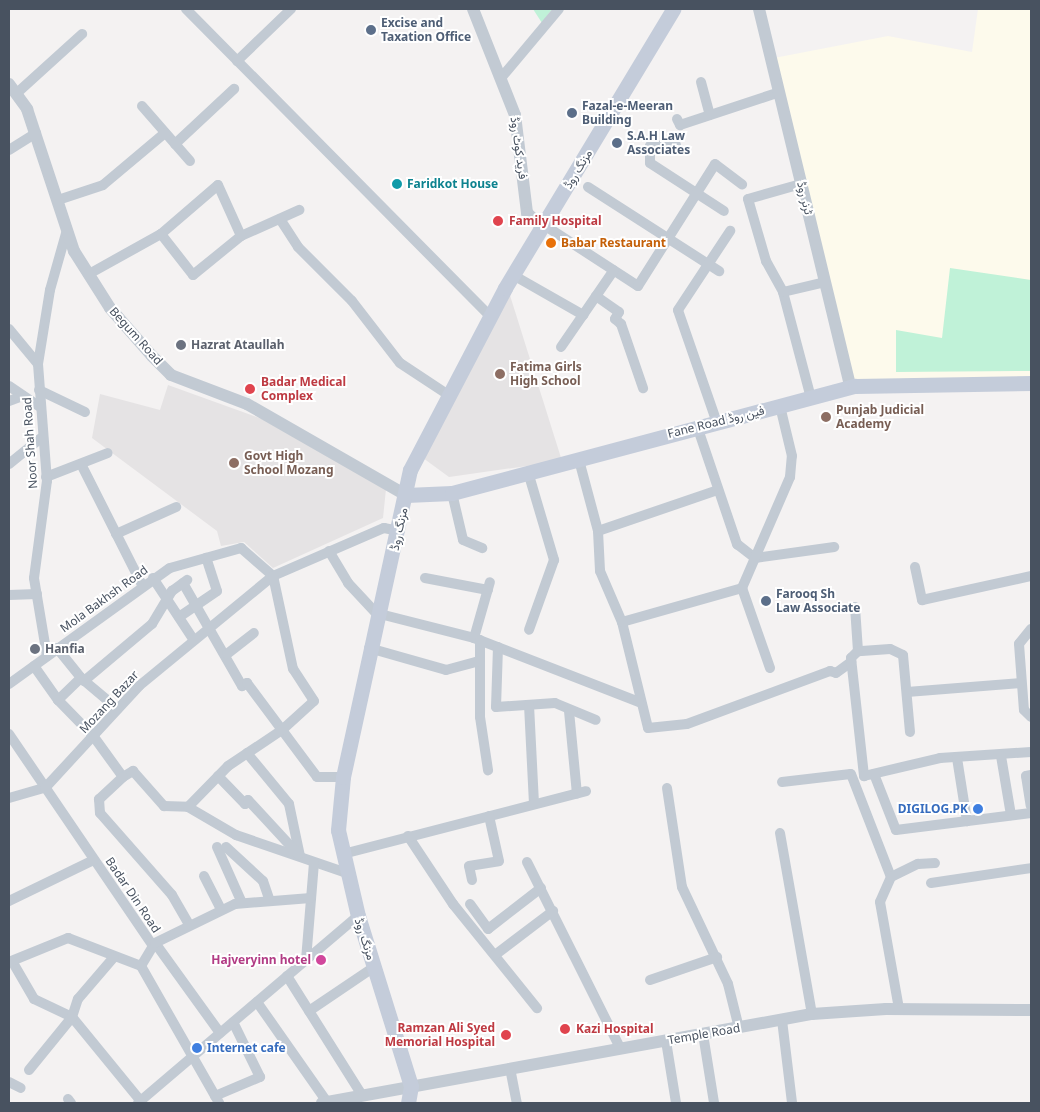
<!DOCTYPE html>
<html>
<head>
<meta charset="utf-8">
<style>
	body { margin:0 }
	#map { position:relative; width:1040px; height:1112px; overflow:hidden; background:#f4f2f2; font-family:"Noto Sans",Vazirmatn,sans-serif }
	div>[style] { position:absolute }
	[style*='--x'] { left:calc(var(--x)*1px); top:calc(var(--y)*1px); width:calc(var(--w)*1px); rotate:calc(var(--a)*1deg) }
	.commercial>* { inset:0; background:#fdfaec }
	.education>* { inset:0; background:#e5e3e4 }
	.green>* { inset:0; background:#c0f2d8 }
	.minor>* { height:10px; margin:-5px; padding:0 5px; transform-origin:5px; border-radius:5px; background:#c2cad3 }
	.tertiary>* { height:12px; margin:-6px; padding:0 6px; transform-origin:6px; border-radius:6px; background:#c2cad3 }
	.secondary>* { height:15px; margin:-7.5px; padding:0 7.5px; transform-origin:7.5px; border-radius:7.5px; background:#c4ccda }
	.dots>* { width:14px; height:14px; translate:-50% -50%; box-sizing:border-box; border:2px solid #fff; border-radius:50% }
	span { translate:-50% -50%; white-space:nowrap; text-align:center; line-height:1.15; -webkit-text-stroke:4px #fff; paint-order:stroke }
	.service-label { font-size:12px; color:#4e5e75; font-weight:700 }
	.left { translate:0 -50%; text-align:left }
	.street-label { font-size:12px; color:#485260 }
	.culture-label { font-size:12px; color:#0d838f; font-weight:700 }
	.health-label { font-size:12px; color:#be3a42; font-weight:700 }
	.right { translate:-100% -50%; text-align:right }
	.food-label { font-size:12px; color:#c56008; font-weight:700 }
	.worship-label { font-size:12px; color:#5b616d; font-weight:700 }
	.education-label { font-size:12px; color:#785e54; font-weight:700 }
	.shop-label { font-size:12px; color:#366cbe; font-weight:700 }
	.hotel-label { font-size:12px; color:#b23c85; font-weight:700 }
	.frame { position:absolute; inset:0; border:10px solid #485260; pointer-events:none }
</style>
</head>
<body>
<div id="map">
	<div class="commercial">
		<i style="clip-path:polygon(978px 9px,1031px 9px,1031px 378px,855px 386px,774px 58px,888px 36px,972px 52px)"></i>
	</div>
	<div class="education">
		<i style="clip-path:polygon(508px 289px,562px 461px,449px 477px,423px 458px)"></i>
		<i style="clip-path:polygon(168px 385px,262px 419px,386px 489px,383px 518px,273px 568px,244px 542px,221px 546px,217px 531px,92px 438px,100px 394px,160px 410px)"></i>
	</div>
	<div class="green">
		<i style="clip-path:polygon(533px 9px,552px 9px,542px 23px)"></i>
		<i style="clip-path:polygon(950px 268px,1031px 280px,1031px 371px,896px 372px,896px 330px,942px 338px)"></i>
	</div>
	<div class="minor">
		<i style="--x:186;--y:9;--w:432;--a:45.3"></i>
		<i style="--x:237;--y:61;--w:75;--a:-43.9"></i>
		<i style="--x:501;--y:78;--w:90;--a:-50"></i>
		<i style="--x:701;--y:82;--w:34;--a:75"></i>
		<i style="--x:17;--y:93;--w:88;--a:-42.2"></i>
		<i style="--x:142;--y:106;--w:73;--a:48.9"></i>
		<i style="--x:677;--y:119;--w:7;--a:63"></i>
		<i style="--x:680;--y:125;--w:102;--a:-18.3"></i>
		<i style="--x:175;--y:144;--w:81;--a:-43"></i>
		<i style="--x:676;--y:145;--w:26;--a:178"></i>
		<i style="--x:650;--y:146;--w:17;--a:90"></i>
		<i style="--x:650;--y:163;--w:88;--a:33"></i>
		<i style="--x:9;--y:150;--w:32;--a:-32"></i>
		<i style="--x:801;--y:184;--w:55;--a:164.2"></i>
		<i style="--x:748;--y:199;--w:65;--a:73.8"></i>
		<i style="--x:766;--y:261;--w:35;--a:61"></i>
		<i style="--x:783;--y:292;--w:110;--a:75.2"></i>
		<i style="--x:588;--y:187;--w:156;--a:32.7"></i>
		<i style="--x:58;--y:200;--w:47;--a:-18.4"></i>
		<i style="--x:103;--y:185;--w:81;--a:-40"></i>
		<i style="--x:280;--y:219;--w:33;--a:57"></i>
		<i style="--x:298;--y:247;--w:76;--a:45"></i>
		<i style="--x:352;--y:301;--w:78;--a:52.3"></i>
		<i style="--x:400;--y:363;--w:56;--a:33.4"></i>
		<i style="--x:544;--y:225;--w:112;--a:33"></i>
		<i style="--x:638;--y:286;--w:144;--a:-57.7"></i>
		<i style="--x:715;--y:164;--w:34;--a:37"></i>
		<i style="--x:161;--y:234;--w:52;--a:52"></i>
		<i style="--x:193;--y:275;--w:62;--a:-39.1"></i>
		<i style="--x:241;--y:236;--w:64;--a:-24.1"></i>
		<i style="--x:89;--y:274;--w:82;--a:-29.1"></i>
		<i style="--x:161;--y:234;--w:75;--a:-40.7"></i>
		<i style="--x:218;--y:185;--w:56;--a:65.7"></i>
		<i style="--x:513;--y:275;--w:81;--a:29.7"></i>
		<i style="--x:783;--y:292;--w:43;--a:-13.4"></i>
		<i style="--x:596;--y:296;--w:28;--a:35"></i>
		<i style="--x:619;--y:312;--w:8;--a:120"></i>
		<i style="--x:615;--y:319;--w:8;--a:40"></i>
		<i style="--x:621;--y:324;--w:68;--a:71"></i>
		<i style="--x:9;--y:329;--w:45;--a:50.4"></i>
		<i style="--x:561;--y:347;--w:93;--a:-55.5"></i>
		<i style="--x:9;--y:386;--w:36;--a:34"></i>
		<i style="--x:39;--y:390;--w:51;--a:25.6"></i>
		<i style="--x:9;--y:401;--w:15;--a:-20"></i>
		<i style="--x:716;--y:420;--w:116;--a:-109.1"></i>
		<i style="--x:678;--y:310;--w:95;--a:-56.6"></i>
		<i style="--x:697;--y:426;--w:125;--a:71.3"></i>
		<i style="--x:737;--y:544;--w:23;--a:38"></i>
		<i style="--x:755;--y:558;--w:80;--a:-7.9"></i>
		<i style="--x:579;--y:460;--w:73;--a:75"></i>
		<i style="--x:598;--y:531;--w:40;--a:87.1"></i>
		<i style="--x:600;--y:571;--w:56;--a:66.7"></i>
		<i style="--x:622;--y:622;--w:109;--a:76.2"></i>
		<i style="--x:648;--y:728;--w:39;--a:-6"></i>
		<i style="--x:687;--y:724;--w:153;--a:-20.3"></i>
		<i style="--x:830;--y:671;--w:6;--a:18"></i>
		<i style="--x:836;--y:673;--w:19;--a:-36"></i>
		<i style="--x:9;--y:464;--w:41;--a:-39.1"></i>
		<i style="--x:81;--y:464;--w:136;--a:63.2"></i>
		<i style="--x:528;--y:472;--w:92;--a:73.5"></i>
		<i style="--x:554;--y:560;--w:74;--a:109.7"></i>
		<i style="--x:46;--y:477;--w:66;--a:-21.2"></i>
		<i style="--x:452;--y:493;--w:48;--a:76.8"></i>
		<i style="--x:463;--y:540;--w:21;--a:23"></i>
		<i style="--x:598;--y:531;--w:127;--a:-18.9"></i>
		<i style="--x:116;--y:534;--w:66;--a:-24.2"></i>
		<i style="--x:329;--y:551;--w:37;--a:59"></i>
		<i style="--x:348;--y:583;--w:41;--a:47"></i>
		<i style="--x:376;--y:613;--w:101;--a:14.3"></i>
		<i style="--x:474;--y:638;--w:177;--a:21.2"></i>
		<i style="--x:915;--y:567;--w:34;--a:78"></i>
		<i style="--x:922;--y:600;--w:112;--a:-12.4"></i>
		<i style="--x:153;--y:578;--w:73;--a:56.7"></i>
		<i style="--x:425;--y:578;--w:64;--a:10.8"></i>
		<i style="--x:183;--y:583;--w:119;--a:60.2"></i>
		<i style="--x:242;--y:686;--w:6;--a:-31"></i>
		<i style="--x:247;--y:683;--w:117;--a:53.3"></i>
		<i style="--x:317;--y:777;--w:26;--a:0"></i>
		<i style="--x:9;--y:595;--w:28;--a:-2"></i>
		<i style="--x:855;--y:607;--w:44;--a:86.1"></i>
		<i style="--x:179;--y:617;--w:46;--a:-34.4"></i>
		<i style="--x:217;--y:591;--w:35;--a:-108"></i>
		<i style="--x:622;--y:622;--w:125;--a:-15.8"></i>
		<i style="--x:1031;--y:629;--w:19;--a:129"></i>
		<i style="--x:1019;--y:644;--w:66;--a:85.7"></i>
		<i style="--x:1024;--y:710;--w:10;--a:45"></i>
		<i style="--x:474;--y:638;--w:58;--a:-74.1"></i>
		<i style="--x:480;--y:640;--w:77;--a:90"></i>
		<i style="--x:480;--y:717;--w:54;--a:81.4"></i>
		<i style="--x:498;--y:647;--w:60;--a:91.9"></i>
		<i style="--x:496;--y:707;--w:59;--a:-3.9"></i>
		<i style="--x:555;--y:703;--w:44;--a:22.5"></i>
		<i style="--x:57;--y:648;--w:38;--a:51"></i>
		<i style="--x:81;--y:678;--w:48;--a:40"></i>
		<i style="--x:369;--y:648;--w:80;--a:15.9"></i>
		<i style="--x:446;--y:670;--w:35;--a:-15"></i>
		<i style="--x:227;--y:654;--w:34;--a:-38"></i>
		<i style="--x:47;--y:656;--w:79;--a:-99.5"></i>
		<i style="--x:34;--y:578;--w:98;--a:-82.4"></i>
		<i style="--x:47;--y:481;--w:117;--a:-94.4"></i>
		<i style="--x:38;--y:364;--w:75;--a:-80.8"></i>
		<i style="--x:50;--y:290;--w:62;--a:-74.2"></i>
		<i style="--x:34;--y:666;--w:42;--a:54.8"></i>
		<i style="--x:58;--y:700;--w:32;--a:-44"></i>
		<i style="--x:770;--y:668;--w:85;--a:-109.3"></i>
		<i style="--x:742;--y:588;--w:121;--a:-66.6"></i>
		<i style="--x:790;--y:477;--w:21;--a:-85"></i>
		<i style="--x:792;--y:456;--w:51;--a:-103.5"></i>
		<i style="--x:84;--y:681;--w:89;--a:-40"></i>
		<i style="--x:152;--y:624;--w:39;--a:-59"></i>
		<i style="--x:172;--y:591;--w:19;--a:-36"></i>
		<i style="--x:9;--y:684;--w:198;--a:-35.8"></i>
		<i style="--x:170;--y:568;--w:74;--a:-15.7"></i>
		<i style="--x:241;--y:548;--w:43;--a:41.2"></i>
		<i style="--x:907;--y:692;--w:114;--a:-4.5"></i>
		<i style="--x:58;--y:700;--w:52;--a:45.8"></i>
		<i style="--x:94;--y:737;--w:49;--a:54.1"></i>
		<i style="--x:123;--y:777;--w:12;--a:-31"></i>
		<i style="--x:133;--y:771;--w:47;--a:48.5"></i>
		<i style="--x:164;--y:806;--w:24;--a:2"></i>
		<i style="--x:188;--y:807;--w:56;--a:30.3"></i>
		<i style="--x:236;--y:835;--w:117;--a:18.9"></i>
		<i style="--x:529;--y:705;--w:99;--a:87.1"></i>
		<i style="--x:569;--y:711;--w:83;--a:84.5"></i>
		<i style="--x:910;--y:732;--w:77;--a:-95.2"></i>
		<i style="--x:903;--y:655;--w:14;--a:-155"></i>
		<i style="--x:890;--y:649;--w:32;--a:176"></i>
		<i style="--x:858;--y:651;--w:10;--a:135"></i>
		<i style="--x:851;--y:658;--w:119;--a:83.7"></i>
		<i style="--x:864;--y:776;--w:78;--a:-13.3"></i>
		<i style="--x:940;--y:758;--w:91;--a:-3.8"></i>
		<i style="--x:9;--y:734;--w:256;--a:55.8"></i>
		<i style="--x:153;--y:946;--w:23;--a:121"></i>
		<i style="--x:141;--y:966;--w:158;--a:60.3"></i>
		<i style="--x:247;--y:753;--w:66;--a:50.5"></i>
		<i style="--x:289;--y:804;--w:53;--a:78.1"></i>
		<i style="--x:1001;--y:756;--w:60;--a:80.4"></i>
		<i style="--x:957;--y:758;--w:64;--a:81"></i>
		<i style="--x:874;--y:774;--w:60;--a:68.6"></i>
		<i style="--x:896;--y:830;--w:136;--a:-7.2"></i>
		<i style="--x:1031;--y:775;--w:5;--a:169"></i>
		<i style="--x:1026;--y:776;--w:30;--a:81"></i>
		<i style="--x:218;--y:776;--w:39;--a:46"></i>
		<i style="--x:245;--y:804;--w:5;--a:-53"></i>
		<i style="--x:248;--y:800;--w:74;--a:47.2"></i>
		<i style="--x:123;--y:777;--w:33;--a:137"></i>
		<i style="--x:99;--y:799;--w:14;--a:86"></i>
		<i style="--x:100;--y:813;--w:109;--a:48.7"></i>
		<i style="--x:172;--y:895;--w:34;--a:60"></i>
		<i style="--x:782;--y:782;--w:69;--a:-6.6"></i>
		<i style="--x:851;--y:774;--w:110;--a:68.8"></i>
		<i style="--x:891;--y:877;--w:27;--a:114"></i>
		<i style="--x:880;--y:902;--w:109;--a:79.9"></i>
		<i style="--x:667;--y:788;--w:100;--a:81.4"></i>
		<i style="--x:682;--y:887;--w:107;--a:64.6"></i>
		<i style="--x:728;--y:984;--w:45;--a:76"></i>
		<i style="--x:9;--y:798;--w:37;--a:-16"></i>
		<i style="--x:45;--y:788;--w:139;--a:-47.3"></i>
		<i style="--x:139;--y:686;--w:173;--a:-39.4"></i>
		<i style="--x:273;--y:576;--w:121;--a:-23.4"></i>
		<i style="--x:384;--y:528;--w:16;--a:11"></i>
		<i style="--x:188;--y:807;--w:57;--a:-45.7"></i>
		<i style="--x:228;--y:766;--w:65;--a:-33.7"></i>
		<i style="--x:282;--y:730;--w:43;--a:-42.2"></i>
		<i style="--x:314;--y:701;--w:38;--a:-123"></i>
		<i style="--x:293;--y:669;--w:95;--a:-102.1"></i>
		<i style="--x:780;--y:833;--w:184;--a:80"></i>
		<i style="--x:408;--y:836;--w:82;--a:56.5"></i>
		<i style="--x:453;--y:904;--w:134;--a:51.1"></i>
		<i style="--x:217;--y:847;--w:61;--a:65.9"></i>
		<i style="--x:226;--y:847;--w:50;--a:42.6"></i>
		<i style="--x:263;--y:881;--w:21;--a:71"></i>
		<i style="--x:343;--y:854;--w:251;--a:-14.5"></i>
		<i style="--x:527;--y:862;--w:208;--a:63.4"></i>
		<i style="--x:204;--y:876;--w:37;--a:63"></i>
		<i style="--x:891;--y:877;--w:30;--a:-26"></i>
		<i style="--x:918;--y:864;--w:17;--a:-3"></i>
		<i style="--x:472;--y:880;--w:14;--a:-102"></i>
		<i style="--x:469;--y:866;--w:30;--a:-9"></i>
		<i style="--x:499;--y:861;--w:46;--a:-102.5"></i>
		<i style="--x:931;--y:883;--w:101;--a:-8.5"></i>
		<i style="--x:9;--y:901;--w:94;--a:-25.8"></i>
		<i style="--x:470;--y:904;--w:31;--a:54"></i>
		<i style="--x:488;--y:929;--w:67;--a:-37.7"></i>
		<i style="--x:495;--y:955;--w:73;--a:-37.2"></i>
		<i style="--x:306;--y:960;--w:97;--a:-85.3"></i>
		<i style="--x:12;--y:961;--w:44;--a:59.9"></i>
		<i style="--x:34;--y:999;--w:42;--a:25.3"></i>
		<i style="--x:72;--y:1017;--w:107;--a:50.7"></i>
		<i style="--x:9;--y:962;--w:64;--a:-22.1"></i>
		<i style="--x:68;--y:938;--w:78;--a:21"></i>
		<i style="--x:287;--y:976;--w:141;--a:57.8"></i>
		<i style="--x:650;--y:980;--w:71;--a:-18.9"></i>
		<i style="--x:257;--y:1002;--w:122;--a:55"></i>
		<i style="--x:309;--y:1011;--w:78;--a:-34.1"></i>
		<i style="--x:782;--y:1020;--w:84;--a:83.1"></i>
		<i style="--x:220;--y:1033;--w:111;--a:-125.8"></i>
		<i style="--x:155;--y:943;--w:89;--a:-26"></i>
		<i style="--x:235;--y:904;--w:76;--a:-4.5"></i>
		<i style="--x:703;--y:1034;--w:70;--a:80.9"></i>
		<i style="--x:666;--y:1041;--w:63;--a:80.8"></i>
		<i style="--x:510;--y:1068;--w:36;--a:79"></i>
		<i style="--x:29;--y:1070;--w:68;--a:-50.9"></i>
		<i style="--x:72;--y:1017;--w:19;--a:-72"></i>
		<i style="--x:78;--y:999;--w:55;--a:-49.4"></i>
		<i style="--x:9;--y:1082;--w:13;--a:27"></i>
		<i style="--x:215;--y:1096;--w:49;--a:-22.9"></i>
		<i style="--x:260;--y:1077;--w:61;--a:-116.1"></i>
		<i style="--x:68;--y:1099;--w:5;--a:53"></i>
		<i style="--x:138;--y:1103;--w:289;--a:-40.4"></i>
	</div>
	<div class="tertiary">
		<i style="--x:473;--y:9;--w:114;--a:68.4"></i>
		<i style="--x:515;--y:115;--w:99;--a:83"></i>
		<i style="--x:527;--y:213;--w:22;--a:43"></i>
		<i style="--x:759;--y:9;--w:390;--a:76.4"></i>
		<i style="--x:9;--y:84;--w:31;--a:54"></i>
		<i style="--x:27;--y:109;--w:150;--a:71.7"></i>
		<i style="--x:74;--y:251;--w:67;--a:57.7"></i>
		<i style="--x:110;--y:308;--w:64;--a:48.8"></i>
		<i style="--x:152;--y:356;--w:27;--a:45"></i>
		<i style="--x:171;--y:375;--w:81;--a:20.9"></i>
		<i style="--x:247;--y:404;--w:183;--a:29.8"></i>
		<i style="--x:322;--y:1103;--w:498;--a:-10.3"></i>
		<i style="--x:812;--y:1014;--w:74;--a:-3.9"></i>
		<i style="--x:886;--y:1009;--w:145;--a:0.4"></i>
	</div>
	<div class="secondary">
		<i style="--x:406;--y:495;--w:46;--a:-2.5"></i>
		<i style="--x:452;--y:493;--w:417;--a:-14.9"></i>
		<i style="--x:855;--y:386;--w:176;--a:-1"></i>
		<i style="--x:408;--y:1103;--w:17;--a:-80"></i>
		<i style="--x:411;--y:1086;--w:178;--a:-107.3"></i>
		<i style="--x:358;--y:916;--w:88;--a:-103.1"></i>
		<i style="--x:338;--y:830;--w:53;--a:-84.6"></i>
		<i style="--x:343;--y:777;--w:314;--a:-77.7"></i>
		<i style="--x:410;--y:470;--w:205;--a:-62.4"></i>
		<i style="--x:505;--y:288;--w:326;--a:-58.9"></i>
	</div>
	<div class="dots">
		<i style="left:371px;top:30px;background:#5c6f8a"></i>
		<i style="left:572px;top:113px;background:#5c6f8a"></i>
		<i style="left:617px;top:143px;background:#5c6f8a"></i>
		<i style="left:397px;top:184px;background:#0f9aa8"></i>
		<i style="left:498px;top:221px;background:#e0444e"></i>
		<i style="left:551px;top:243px;background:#e8710a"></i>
		<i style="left:181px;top:345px;background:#6b7280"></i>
		<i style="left:500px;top:374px;background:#8d6e63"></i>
		<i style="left:250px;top:389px;background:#e0444e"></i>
		<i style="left:826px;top:417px;background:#8d6e63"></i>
		<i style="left:234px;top:463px;background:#8d6e63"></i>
		<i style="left:766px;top:601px;background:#5c6f8a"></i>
		<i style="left:35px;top:649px;background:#6b7280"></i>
		<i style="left:978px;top:809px;background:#3f7fe0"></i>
		<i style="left:321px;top:960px;background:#d1479c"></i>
		<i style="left:565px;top:1029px;background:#e0444e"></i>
		<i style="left:506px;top:1035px;background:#e0444e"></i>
		<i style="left:197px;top:1048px;background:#3f7fe0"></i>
	</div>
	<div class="service-label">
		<span class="left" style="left:381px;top:30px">Excise and<br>Taxation Office</span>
		<span class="left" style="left:582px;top:113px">Fazal-e-Meeran<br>Building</span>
		<span class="left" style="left:627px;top:143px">S.A.H Law<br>Associates</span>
		<span class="left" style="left:776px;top:601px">Farooq Sh<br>Law Associate</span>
	</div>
	<div class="street-label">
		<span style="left:519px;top:148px;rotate:82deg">فرید کوٹ روڈ</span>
		<span style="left:578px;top:169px;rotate:-59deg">مزنگ روڈ</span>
		<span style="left:805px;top:198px;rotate:76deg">ٹرنر روڈ</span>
		<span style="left:136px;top:336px;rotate:48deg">Begum Road</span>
		<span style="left:716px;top:422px;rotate:-14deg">Fane Road فین روڈ</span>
		<span style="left:30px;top:443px;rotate:-94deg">Noor Shah Road</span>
		<span style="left:399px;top:529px;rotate:-78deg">مزنگ روڈ</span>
		<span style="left:104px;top:599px;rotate:-36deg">Mola Bakhsh Road</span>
		<span style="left:109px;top:702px;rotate:-47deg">Mozang Bazar</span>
		<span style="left:133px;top:895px;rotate:56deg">Badar Din Road</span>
		<span style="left:365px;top:939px;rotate:72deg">مزنگ روڈ</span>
		<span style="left:704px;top:1034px;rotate:-10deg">Temple Road</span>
	</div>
	<div class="culture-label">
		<span class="left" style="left:407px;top:184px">Faridkot House</span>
	</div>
	<div class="health-label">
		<span class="left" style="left:509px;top:221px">Family Hospital</span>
		<span class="left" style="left:261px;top:389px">Badar Medical<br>Complex</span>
		<span class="right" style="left:495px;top:1035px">Ramzan Ali Syed<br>Memorial Hospital</span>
		<span class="left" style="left:576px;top:1029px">Kazi Hospital</span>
	</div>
	<div class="food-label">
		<span class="left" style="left:561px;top:243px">Babar Restaurant</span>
	</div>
	<div class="worship-label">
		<span class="left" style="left:191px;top:345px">Hazrat Ataullah</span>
		<span class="left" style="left:45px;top:649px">Hanfia</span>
	</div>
	<div class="education-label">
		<span class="left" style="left:510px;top:374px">Fatima Girls<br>High School</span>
		<span class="left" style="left:836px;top:417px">Punjab Judicial<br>Academy</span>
		<span class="left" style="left:244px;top:463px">Govt High<br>School Mozang</span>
	</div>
	<div class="shop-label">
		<span class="right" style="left:968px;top:809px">DIGILOG.PK</span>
		<span class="left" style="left:207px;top:1048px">Internet cafe</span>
	</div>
	<div class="hotel-label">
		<span class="right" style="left:311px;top:960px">Hajveryinn hotel</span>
	</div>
	<div class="frame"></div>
</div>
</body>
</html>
